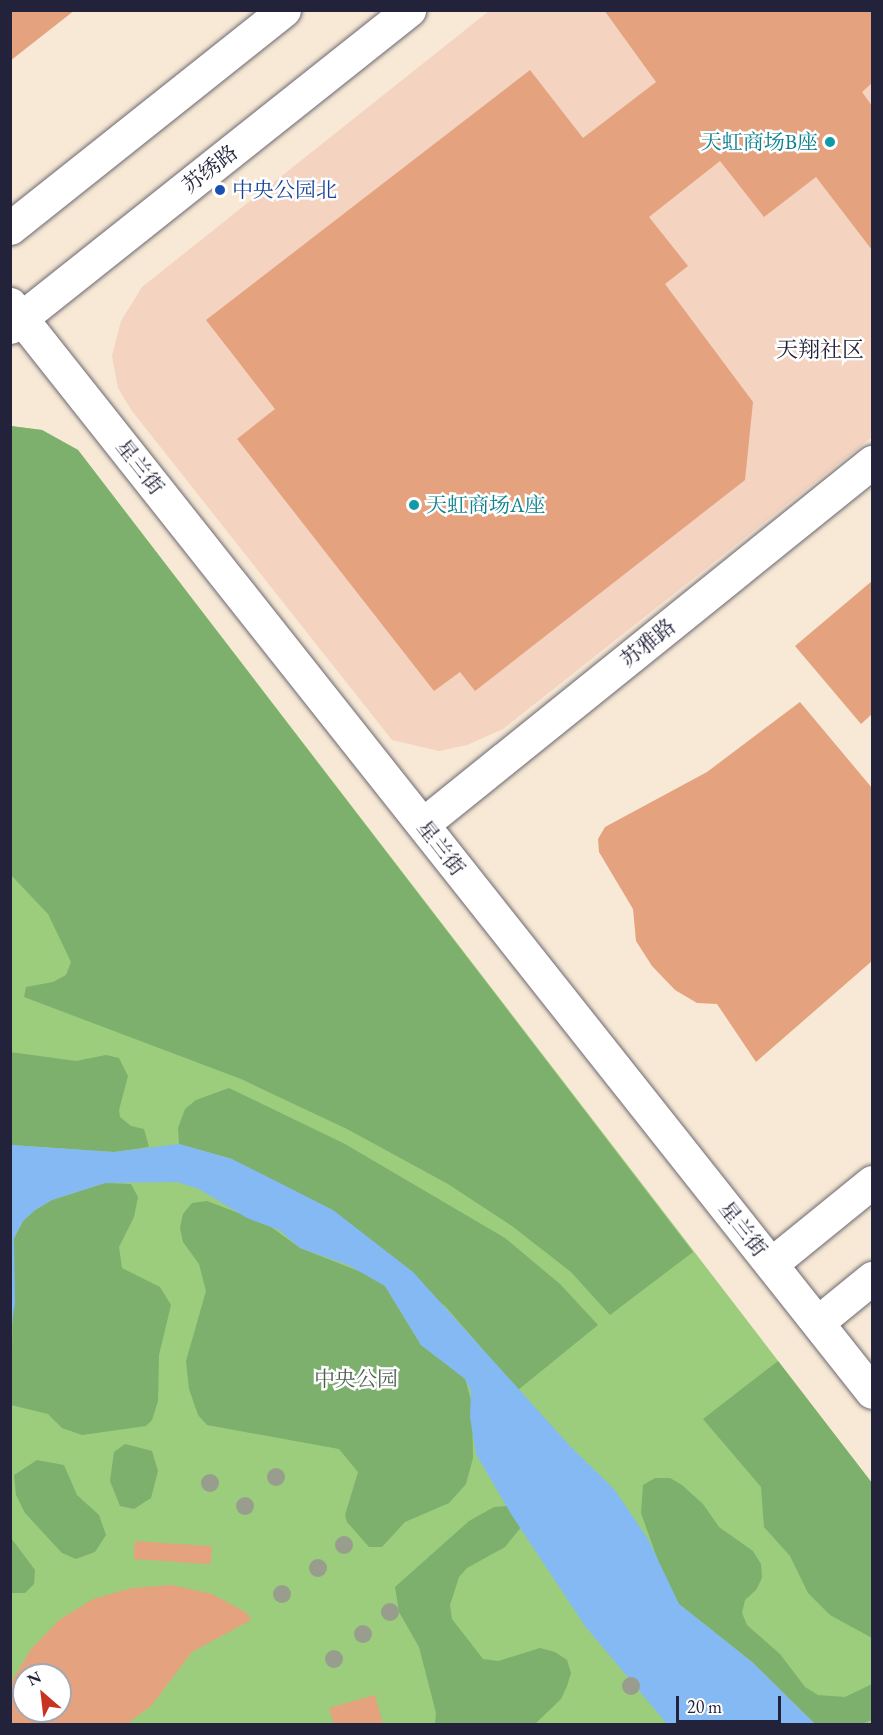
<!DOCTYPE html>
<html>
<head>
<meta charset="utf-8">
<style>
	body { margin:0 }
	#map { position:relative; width:883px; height:1735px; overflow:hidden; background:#f7e9d5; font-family:"EB Garamond","Noto Serif SC",serif }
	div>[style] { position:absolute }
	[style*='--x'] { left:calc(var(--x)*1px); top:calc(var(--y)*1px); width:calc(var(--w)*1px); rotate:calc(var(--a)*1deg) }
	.built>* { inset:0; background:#f4d3c0 }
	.green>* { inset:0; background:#9bcd7d }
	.forest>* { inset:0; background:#7cb06c }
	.water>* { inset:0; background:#85b9f3 }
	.building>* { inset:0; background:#e4a37e; transform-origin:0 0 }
	.roads { filter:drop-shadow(0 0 2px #6d6871) drop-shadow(0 0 2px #6d6871) }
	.minor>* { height:33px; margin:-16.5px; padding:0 16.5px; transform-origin:16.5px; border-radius:16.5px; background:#fff }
	.major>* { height:33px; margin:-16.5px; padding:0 16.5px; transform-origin:16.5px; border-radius:16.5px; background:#fff }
	.trees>* { width:18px; height:18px; margin:-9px; border-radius:50%; background:#999d8d }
	.dots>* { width:16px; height:16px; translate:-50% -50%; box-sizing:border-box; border:3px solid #fff; border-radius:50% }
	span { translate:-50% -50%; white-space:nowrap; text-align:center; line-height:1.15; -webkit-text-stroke:5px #fff; paint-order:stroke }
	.culture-label { font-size:21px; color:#0d838f }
	.right { translate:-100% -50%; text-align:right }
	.left { translate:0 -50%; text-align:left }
	.street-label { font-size:21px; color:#22223b }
	.transit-label { font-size:21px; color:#164399 }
	.park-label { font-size:21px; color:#4c5e52 }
	.neighbourhood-label { font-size:22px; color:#22223b }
	.frame { position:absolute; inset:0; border:12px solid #22223b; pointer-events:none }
	.north { position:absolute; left:12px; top:1663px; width:60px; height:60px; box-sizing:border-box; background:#fff; border:2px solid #a7a7b1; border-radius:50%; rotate:332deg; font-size:16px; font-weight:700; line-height:24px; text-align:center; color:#22223b }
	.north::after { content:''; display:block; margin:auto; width:21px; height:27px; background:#c8321e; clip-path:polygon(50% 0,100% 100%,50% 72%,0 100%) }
	.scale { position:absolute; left:676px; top:1696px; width:105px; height:27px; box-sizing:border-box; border:3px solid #22223b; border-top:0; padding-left:8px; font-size:18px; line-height:21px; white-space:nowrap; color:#22223b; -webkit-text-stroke:4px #fff; paint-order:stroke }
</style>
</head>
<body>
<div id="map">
	<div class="built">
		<i style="clip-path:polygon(489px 11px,872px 11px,872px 437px,503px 729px,467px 745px,439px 751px,392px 740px,132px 411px,118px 388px,112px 356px,121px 321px,142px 287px)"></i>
	</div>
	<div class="green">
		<i style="clip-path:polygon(evenodd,10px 426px,42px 430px,78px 450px,872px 1483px,872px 1724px,11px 1724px,10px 426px,24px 1675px,60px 1675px,60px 1711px,24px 1711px,24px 1675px)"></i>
	</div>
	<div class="forest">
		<i style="clip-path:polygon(11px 426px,42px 430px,78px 450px,693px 1252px,610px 1315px,571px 1272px,512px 1226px,448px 1184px,347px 1129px,241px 1079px,24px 997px,26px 987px,53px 982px,66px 975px,71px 962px,48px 914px,11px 875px)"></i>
		<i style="clip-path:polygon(10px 1052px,76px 1061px,106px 1055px,119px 1058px,128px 1076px,119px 1110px,120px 1117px,131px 1126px,144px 1129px,149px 1147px,114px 1152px,11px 1145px)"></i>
		<i style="clip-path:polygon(229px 1088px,345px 1144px,505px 1238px,560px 1284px,598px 1325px,518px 1390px,445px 1306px,232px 1159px,179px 1144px,178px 1128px,185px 1109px,196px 1100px)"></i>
		<i style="clip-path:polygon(105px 1183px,131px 1184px,138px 1197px,134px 1217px,119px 1247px,122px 1268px,160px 1287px,171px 1305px,159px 1355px,158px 1401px,152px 1420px,146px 1426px,82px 1435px,62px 1428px,48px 1414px,11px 1405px,14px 1238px,23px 1221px,35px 1210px,52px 1200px)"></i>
		<i style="clip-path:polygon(207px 1201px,267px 1224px,300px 1248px,374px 1277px,385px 1286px,421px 1345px,465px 1378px,472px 1404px,473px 1458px,466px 1484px,449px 1503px,405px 1522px,382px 1547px,369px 1547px,347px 1522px,345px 1515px,358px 1472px,339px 1449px,207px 1425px,198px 1415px,189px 1389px,186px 1361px,206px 1291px,199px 1264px,183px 1242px,180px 1228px,183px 1214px,192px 1203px)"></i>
		<i style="clip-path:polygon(778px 1361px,872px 1483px,872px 1638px,830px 1615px,808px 1593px,790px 1556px,764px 1527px,761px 1487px,703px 1419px)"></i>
		<i style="clip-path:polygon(125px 1444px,152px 1451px,158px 1471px,151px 1498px,134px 1509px,120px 1506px,110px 1481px,114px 1452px)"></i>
		<i style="clip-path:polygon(37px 1460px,64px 1465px,77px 1495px,99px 1515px,106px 1535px,95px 1552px,76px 1559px,62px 1553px,25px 1513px,16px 1495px,14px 1475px)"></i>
		<i style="clip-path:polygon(655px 1478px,670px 1478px,682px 1485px,703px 1504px,719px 1527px,753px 1551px,761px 1564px,762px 1578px,756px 1590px,745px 1600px,742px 1613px,747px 1625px,780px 1654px,805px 1687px,818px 1695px,845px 1697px,872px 1684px,872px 1720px,861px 1724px,815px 1724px,752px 1662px,679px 1604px,667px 1586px,641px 1513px,643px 1485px)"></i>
		<i style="clip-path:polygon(508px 1506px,523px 1525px,505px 1547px,467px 1568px,459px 1577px,450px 1605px,452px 1619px,483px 1659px,498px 1661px,540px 1648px,555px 1652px,567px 1660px,571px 1673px,567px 1686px,561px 1699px,535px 1724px,435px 1724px,436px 1713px,419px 1647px,399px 1612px,395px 1587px,469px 1521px,494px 1507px)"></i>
		<i style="clip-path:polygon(11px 1538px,35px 1570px,34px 1584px,25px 1593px,11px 1593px)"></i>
	</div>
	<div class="water">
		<i style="clip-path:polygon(179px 1144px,232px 1159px,333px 1210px,413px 1272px,570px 1446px,614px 1489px,648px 1539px,679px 1604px,752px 1662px,815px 1724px,667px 1724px,585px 1626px,511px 1514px,476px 1454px,470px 1417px,471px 1391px,465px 1379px,421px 1345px,385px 1286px,348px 1265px,300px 1248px,279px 1230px,247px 1218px,199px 1189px,177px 1182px,105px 1183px,52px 1200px,35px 1210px,23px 1221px,14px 1238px,15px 1303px,11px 1330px,11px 1145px,114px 1152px)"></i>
	</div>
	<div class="building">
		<i style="clip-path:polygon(10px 10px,75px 10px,10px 61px)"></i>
		<i style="clip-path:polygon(604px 10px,872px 10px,872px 83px,862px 92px,872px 106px,872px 250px,816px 177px,764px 217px,720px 161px,649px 217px,688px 266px,665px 284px,753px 402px,745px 480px,475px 691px,460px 672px,434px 691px,237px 439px,275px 409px,206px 320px,530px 70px,583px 138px,656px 82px)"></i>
		<i style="clip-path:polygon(872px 581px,872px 714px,861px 724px,795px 646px)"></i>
		<i style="clip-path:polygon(800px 702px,872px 788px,872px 961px,756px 1062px,717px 1004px,697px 1003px,675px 990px,652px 966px,636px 941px,633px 909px,599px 852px,598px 839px,605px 827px,707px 772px)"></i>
		<i style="left:135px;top:1541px;width:77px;height:18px;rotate:4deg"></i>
		<i style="clip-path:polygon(evenodd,172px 1585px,212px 1594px,247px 1613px,251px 1620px,192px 1652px,151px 1706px,127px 1724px,10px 1724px,10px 1684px,31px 1649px,59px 1620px,93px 1599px,132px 1588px,172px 1585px,24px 1675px,60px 1675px,60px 1711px,24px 1711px,24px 1675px)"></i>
		<i style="clip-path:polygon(375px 1695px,383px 1724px,334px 1724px,329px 1708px)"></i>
	</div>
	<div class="roads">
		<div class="minor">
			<i style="--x:10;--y:304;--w:1388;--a:51.61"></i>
			<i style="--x:423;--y:824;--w:577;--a:-38.88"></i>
		</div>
		<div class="major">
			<i style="--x:10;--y:228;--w:350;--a:-38.5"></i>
			<i style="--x:10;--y:327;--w:510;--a:-38.47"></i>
			<i style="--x:771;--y:1264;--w:130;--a:-39.1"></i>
			<i style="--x:818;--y:1322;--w:70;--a:-39.2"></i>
		</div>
	</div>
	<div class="trees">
		<i style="left:276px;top:1477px"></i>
		<i style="left:210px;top:1483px"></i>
		<i style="left:245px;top:1506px"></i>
		<i style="left:344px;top:1545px"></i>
		<i style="left:318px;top:1568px"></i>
		<i style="left:282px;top:1594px"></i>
		<i style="left:390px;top:1612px"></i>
		<i style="left:363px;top:1634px"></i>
		<i style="left:334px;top:1659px"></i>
		<i style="left:631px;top:1686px"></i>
	</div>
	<div class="dots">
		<i style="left:830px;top:142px;background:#0f9aa8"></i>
		<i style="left:220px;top:190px;background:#1a4fb4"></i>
		<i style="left:414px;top:505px;background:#0f9aa8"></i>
	</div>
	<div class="culture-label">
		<span class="right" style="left:818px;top:142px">天虹商场B座</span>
		<span class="left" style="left:426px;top:505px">天虹商场A座</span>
	</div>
	<div class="street-label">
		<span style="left:210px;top:169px;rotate:-38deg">苏绣路</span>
		<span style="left:140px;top:467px;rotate:52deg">星兰街</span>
		<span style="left:648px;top:643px;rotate:-39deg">苏雅路</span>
		<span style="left:441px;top:848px;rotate:52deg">星兰街</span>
		<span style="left:743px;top:1229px;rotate:52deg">星兰街</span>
	</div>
	<div class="transit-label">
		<span class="left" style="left:232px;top:190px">中央公园北</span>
	</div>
	<div class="park-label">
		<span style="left:356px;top:1379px">中央公园</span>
	</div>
	<div class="neighbourhood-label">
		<span style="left:820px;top:350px">天翔社区</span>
	</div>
	<div class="frame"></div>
	<div class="north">N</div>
	<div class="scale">20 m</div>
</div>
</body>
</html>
